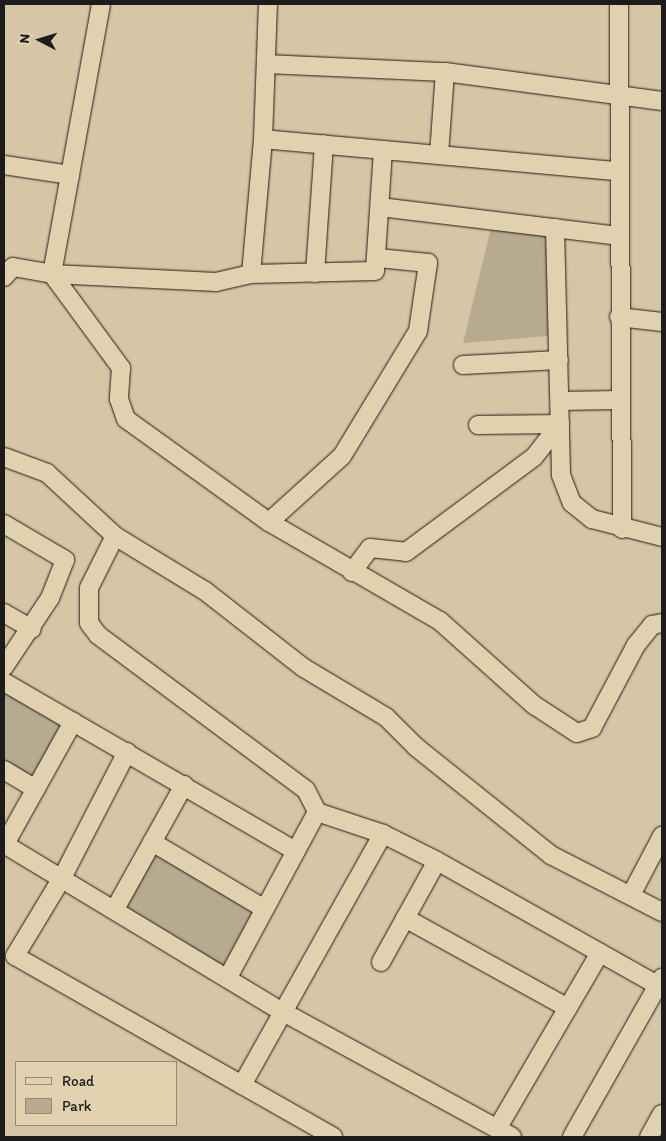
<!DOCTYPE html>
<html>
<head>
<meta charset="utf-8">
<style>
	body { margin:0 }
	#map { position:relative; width:666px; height:1141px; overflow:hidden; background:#d6c6a5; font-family:Itim,sans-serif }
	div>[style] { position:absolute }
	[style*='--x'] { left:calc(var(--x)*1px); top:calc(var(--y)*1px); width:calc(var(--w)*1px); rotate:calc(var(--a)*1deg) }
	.green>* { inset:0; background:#b7aa8e; transform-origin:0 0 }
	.roads { filter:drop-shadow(0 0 1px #1c1c1c) drop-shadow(0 0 1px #1c1c1c) }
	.minor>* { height:18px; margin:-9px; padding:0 9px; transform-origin:9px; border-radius:9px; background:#e2d1ae }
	span { translate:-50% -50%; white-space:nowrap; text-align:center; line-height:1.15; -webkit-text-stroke:4px #e2d1ae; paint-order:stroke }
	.frame { position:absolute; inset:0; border:5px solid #1c1c1c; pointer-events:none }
	.legend { position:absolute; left:15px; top:1061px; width:162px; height:65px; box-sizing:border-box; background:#e2d1ae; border:1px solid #938974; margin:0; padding:6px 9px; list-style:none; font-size:15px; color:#1c1c1c }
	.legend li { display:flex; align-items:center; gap:10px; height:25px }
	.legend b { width:25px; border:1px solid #938974 }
	.north { position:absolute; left:15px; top:15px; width:50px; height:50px; -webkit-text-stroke:4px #e2d1ae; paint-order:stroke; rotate:275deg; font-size:14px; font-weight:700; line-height:20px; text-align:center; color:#1c1c1c }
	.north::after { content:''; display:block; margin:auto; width:18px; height:22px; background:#1c1c1c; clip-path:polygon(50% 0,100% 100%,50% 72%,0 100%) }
</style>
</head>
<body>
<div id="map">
	<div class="green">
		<i style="clip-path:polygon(491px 228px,547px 234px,548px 336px,463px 343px)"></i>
		<i style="clip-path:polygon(4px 692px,62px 725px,32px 778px,4px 762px)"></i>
		<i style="left:153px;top:852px;width:119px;height:64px;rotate:30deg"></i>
	</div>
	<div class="roads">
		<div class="minor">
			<i style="--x:619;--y:4;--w:525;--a:89.67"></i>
			<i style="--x:266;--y:64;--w:179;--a:2.6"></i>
			<i style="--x:445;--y:72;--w:219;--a:7.6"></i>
			<i style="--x:263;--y:139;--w:355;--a:5.2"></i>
			<i style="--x:383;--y:150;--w:121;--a:93.8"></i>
			<i style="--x:375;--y:271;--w:124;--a:178.6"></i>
			<i style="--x:251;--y:274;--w:36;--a:167"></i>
			<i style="--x:216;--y:282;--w:164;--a:-177.2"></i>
			<i style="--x:52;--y:274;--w:117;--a:53.7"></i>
			<i style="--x:121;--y:368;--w:31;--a:94"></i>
			<i style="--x:119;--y:399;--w:21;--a:71"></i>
			<i style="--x:126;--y:419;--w:176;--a:35.8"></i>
			<i style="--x:269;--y:522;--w:198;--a:30.1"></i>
			<i style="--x:440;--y:621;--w:126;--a:41.8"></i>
			<i style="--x:534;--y:705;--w:51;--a:33.1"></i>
			<i style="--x:577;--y:733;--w:16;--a:-18"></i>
			<i style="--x:592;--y:728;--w:94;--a:-62.1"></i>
			<i style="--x:636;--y:645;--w:26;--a:-51"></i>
			<i style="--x:652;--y:625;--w:10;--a:-11"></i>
			<i style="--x:439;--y:155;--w:83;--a:-85.9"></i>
			<i style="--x:4;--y:165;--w:67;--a:8.6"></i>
			<i style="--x:380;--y:207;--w:240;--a:6.9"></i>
			<i style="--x:555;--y:228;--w:247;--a:88.6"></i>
			<i style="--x:561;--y:475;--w:30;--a:69"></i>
			<i style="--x:572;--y:503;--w:26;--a:39"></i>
			<i style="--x:592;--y:519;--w:72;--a:14.4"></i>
			<i style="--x:315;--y:273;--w:129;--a:-86"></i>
			<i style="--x:251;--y:274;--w:136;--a:-84.9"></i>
			<i style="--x:263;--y:139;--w:135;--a:-87.9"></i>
			<i style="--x:4;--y:277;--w:13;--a:-48"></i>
			<i style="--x:13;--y:267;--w:40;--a:10"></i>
			<i style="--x:52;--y:274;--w:274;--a:-79.7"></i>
			<i style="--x:619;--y:317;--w:43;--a:6.6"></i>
			<i style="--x:463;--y:365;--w:96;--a:-3"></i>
			<i style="--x:560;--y:401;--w:58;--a:-1"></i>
			<i style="--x:478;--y:425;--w:82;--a:-0.7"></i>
			<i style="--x:4;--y:457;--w:46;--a:20.4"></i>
			<i style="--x:47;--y:473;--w:93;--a:42.8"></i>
			<i style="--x:115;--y:536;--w:105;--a:31.4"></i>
			<i style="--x:205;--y:591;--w:125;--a:37.9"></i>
			<i style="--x:304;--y:668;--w:96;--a:30.9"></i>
			<i style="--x:386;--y:717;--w:42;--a:45"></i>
			<i style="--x:416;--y:747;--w:173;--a:38.7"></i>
			<i style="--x:551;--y:855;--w:125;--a:27.2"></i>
			<i style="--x:269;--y:522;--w:98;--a:-42.1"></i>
			<i style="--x:342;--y:456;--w:146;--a:-58.7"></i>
			<i style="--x:418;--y:331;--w:69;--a:-81.6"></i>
			<i style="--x:428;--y:263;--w:50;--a:-174.3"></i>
			<i style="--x:4;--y:524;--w:71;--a:30.5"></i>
			<i style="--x:65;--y:560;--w:41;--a:111.5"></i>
			<i style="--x:50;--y:598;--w:83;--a:123.7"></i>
			<i style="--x:115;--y:536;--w:58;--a:116.6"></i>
			<i style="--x:89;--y:588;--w:35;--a:90"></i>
			<i style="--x:89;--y:623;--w:15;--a:53"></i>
			<i style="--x:98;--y:635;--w:259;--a:36.7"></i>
			<i style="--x:306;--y:790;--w:25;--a:63"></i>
			<i style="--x:317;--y:812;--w:187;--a:118.3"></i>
			<i style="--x:352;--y:572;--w:30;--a:-53"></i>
			<i style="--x:370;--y:548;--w:36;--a:6"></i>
			<i style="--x:406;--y:552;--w:159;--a:-36.6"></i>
			<i style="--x:534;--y:457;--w:42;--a:-51.8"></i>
			<i style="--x:4;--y:613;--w:32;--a:30"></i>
			<i style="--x:4;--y:682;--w:337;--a:30.1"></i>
			<i style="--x:127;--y:752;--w:142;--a:117.3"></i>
			<i style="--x:62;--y:878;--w:91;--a:121.1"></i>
			<i style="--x:15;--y:956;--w:366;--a:29.6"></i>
			<i style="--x:4;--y:770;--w:37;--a:31"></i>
			<i style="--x:317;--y:812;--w:70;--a:18.4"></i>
			<i style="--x:383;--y:834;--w:60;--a:26.6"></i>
			<i style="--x:437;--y:861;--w:258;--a:29.4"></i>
			<i style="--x:152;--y:842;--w:131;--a:30.7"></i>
			<i style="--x:4;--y:844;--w:326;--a:31.1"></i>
			<i style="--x:283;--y:1012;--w:261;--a:28.6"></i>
			<i style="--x:5;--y:844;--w:140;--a:-60.9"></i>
			<i style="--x:631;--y:895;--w:67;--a:-62.3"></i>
			<i style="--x:115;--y:909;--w:142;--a:-60.9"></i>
			<i style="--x:405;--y:918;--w:186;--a:28.9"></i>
			<i style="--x:381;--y:962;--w:115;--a:-61"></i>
			<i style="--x:242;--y:1085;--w:288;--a:-60.7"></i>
			<i style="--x:497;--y:1129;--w:204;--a:-59.7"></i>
			<i style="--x:572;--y:1137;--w:183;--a:-60.5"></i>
			<i style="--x:649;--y:1137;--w:26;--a:-61"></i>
		</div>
	</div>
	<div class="frame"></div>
	<ul class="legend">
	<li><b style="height:6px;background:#e2d1ae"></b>Road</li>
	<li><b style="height:14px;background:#b7aa8e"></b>Park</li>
	</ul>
	<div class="north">N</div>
</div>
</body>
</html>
